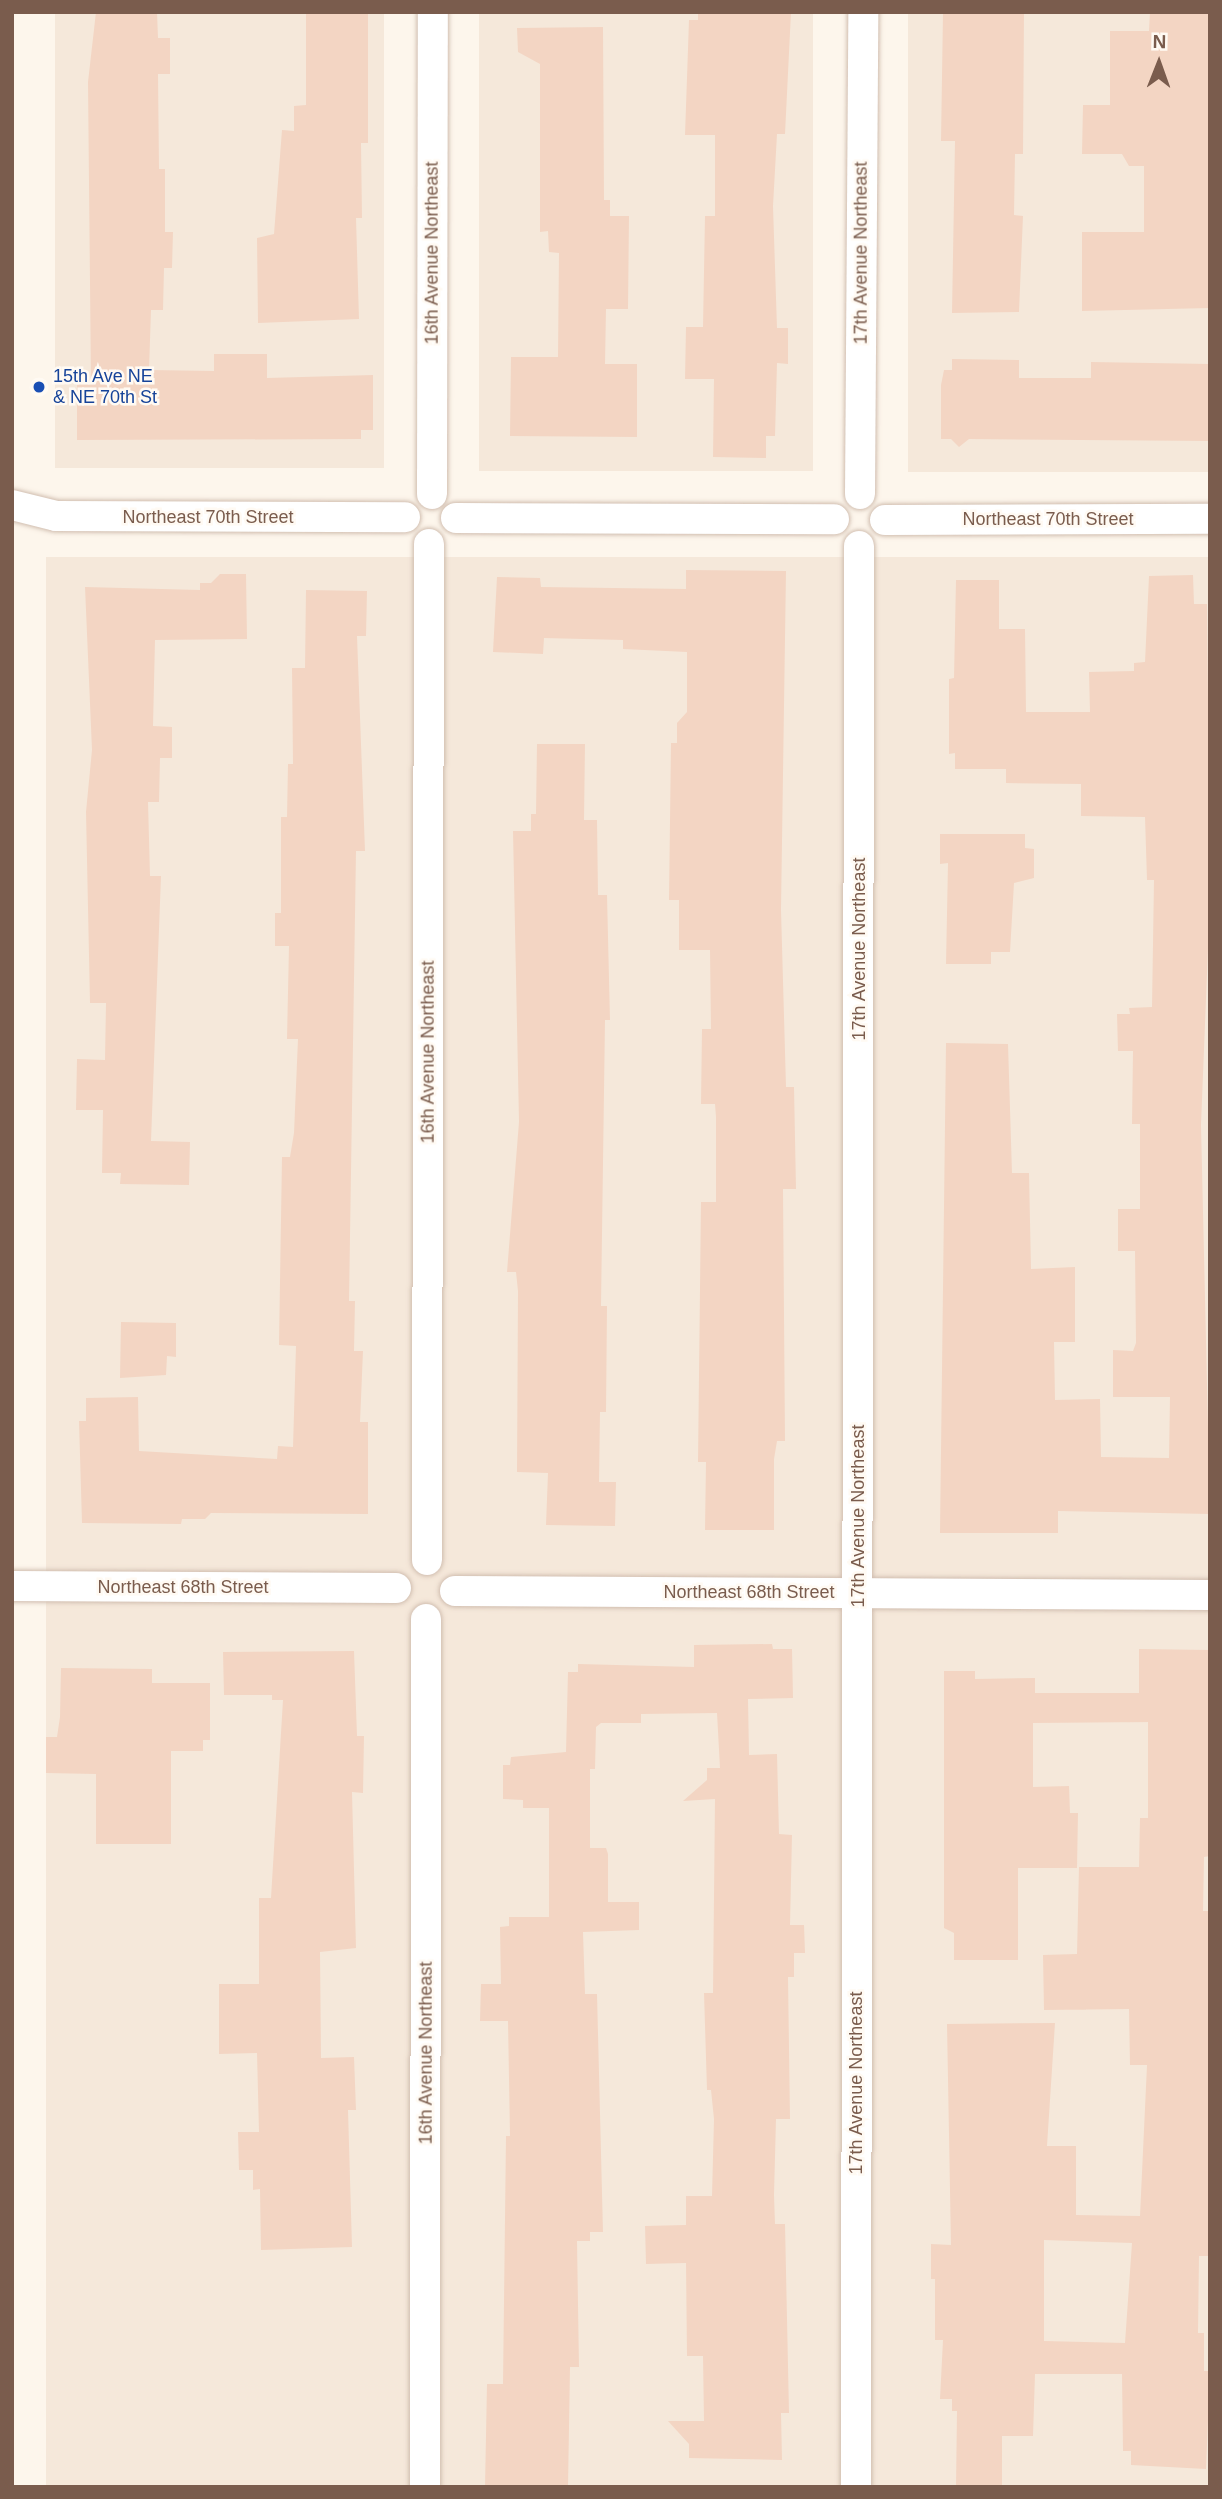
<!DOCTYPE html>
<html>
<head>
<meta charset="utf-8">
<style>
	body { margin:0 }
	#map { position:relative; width:1222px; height:2499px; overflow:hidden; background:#fdf6ec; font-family:Helvetica,sans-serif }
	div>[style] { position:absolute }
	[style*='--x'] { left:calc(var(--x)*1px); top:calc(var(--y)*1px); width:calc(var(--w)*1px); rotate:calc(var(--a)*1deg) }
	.residential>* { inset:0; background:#f5e8da; transform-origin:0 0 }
	.building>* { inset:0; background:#f3d5c3 }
	.roads { filter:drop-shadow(0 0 2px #d1beb0) drop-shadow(0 0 2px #d1beb0) }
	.street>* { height:30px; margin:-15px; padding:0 15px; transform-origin:15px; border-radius:15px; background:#fff }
	.dots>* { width:19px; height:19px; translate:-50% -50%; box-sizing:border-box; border:4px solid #fffaf3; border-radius:50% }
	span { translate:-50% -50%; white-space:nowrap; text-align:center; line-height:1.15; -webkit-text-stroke:5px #fffaf3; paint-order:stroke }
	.street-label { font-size:18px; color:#7a5c4d }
	.transit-label { font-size:18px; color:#164399 }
	.left { translate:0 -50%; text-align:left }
	.frame { position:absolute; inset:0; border:14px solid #7a5c4d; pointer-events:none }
	.north { position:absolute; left:1124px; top:28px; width:70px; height:70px; -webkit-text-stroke:5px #fffaf3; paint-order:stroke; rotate:1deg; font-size:19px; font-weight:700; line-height:28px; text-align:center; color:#7a5c4d }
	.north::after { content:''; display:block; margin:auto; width:24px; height:32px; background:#7a5c4d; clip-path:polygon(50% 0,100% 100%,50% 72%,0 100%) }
</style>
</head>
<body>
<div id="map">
	<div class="residential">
		<i style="left:55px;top:12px;width:329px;height:456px"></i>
		<i style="left:479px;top:12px;width:334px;height:459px"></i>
		<i style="left:908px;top:12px;width:302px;height:460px"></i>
		<i style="left:1210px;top:557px;width:1930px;height:1164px;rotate:90deg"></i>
	</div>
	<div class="building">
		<i style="clip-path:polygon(96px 12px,157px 12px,158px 38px,170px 38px,170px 74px,158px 74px,159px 169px,165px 169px,165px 232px,173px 232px,172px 268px,164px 268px,163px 310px,151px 310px,149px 370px,214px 371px,214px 354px,267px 354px,267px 378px,373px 375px,373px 430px,361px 430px,361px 439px,77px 440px,77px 383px,91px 383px,88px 82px)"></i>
		<i style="clip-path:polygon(306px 12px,368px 12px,368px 143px,361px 143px,362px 218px,356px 218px,359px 319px,258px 323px,257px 238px,274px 234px,282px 130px,294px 131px,294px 106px,306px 105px)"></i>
		<i style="clip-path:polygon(698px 12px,791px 12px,785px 134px,777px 134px,773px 206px,777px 328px,788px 328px,788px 364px,777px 363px,775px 436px,766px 436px,766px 458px,713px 457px,714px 379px,685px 379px,686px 327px,703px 327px,705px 216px,715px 216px,715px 135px,685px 135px,689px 20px,698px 20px)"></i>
		<i style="clip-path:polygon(943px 12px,1024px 12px,1023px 154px,1015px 154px,1014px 215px,1023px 216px,1019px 312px,952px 313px,955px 141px,941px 141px)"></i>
		<i style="clip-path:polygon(1150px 12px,1210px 12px,1210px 308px,1082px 311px,1082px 232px,1144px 232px,1144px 166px,1129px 166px,1122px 154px,1082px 154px,1083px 105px,1110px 105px,1110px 31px,1149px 31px)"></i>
		<i style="clip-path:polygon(603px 27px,604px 200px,610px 200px,610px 216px,629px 216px,628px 309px,606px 309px,605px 364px,637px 364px,637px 437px,510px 436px,511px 357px,558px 357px,559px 253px,549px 252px,548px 231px,540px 232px,540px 64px,518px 52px,517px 28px)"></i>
		<i style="clip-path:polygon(952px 359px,1019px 360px,1019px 378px,1091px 378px,1091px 362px,1210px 364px,1210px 441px,969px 439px,959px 447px,951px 439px,941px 439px,941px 385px,944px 370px,952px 370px)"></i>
		<i style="clip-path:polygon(686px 570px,786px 571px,781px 910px,786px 1087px,794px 1087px,796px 1189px,783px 1189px,785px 1441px,777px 1441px,774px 1459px,774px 1530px,705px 1530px,706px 1462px,698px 1462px,701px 1202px,716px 1202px,716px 1117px,715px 1104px,701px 1104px,702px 1029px,711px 1029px,710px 950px,679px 950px,679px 900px,669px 900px,671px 743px,677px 743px,677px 723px,687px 712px,687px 652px,623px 649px,623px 640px,544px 638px,543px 654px,493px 652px,497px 577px,540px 578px,541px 587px,686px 589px)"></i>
		<i style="clip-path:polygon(220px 574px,246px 574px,247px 639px,155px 640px,153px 726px,172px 727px,172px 758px,160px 758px,159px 802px,148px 802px,150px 876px,161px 876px,151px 1141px,190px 1142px,189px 1185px,120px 1184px,121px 1173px,102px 1173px,103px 1110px,76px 1110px,77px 1059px,105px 1060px,106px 1003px,90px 1003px,86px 812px,92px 750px,85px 587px,200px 590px,200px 583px,211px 583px)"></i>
		<i style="clip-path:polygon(1193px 575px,1194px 604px,1207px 604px,1210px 898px,1201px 1125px,1210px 1514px,1058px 1511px,1058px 1533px,940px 1533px,946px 1043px,1008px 1044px,1012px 1173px,1029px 1173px,1031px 1269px,1075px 1267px,1075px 1342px,1054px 1342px,1055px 1400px,1100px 1399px,1101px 1457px,1169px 1458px,1170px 1397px,1113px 1397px,1113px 1350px,1133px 1351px,1136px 1343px,1135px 1251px,1118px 1251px,1118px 1209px,1140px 1209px,1140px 1124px,1132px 1124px,1133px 1051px,1118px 1051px,1117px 1014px,1130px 1014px,1129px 1008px,1152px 1007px,1154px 880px,1147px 880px,1145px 817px,1081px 816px,1081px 784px,1006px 783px,1006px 769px,955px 769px,955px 753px,949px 754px,949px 679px,954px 678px,956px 580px,999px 580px,999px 629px,1025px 629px,1026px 712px,1090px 712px,1089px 672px,1134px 671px,1134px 663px,1145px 662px,1149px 576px)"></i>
		<i style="clip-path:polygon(306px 590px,367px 591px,366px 636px,357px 636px,365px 851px,356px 851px,349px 1301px,355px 1301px,354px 1351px,363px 1351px,360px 1422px,368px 1422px,368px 1514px,211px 1513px,205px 1519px,182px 1519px,181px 1524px,82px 1523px,79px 1421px,86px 1421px,86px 1398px,138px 1397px,139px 1451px,277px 1459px,278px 1446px,293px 1447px,296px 1346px,279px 1345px,282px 1157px,290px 1157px,294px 1133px,298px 1039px,287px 1039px,289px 946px,275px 946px,275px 913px,281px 913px,281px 817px,287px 817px,288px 764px,293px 764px,292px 668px,305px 668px)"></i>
		<i style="clip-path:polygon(537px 744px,585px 744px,584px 820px,597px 820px,598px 895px,607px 895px,610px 1020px,605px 1020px,601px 1306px,607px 1306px,606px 1412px,600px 1412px,599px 1482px,616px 1482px,615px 1526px,546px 1525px,548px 1473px,517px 1472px,518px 1291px,516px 1272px,507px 1272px,519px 1122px,513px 831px,531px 831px,531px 814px,536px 814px)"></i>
		<i style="clip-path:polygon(940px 834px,1025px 834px,1025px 848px,1034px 849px,1034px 878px,1014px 883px,1010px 952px,991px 952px,991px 964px,946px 964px,948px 863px,940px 864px)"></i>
		<i style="clip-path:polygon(121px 1322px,176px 1323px,176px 1357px,167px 1356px,166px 1375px,120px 1378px)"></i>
		<i style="clip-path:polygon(772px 1644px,773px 1649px,792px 1649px,793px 1698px,748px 1699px,749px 1755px,777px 1754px,779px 1834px,792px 1835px,790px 1925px,804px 1925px,805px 1953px,794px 1953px,794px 1977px,788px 1977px,790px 2119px,776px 2119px,774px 2195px,775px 2224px,785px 2224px,789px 2413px,781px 2413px,782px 2460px,689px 2458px,689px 2444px,668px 2421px,704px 2421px,703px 2356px,687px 2356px,686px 2263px,646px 2264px,645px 2226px,686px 2225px,686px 2196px,712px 2196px,714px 2119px,711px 2090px,707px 2090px,704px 1993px,713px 1993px,715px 1799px,683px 1801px,707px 1780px,707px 1768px,720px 1768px,717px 1713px,641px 1714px,641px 1723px,601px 1723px,596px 1727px,595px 1769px,590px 1769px,590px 1848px,606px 1848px,608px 1854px,608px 1902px,639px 1902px,639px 1930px,583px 1932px,585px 1994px,597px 1994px,603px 2232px,590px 2232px,590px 2241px,577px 2241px,579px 2367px,570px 2367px,568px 2487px,485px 2487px,487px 2384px,503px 2384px,506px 2136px,510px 2136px,508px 2021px,480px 2021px,481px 1984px,501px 1984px,500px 1927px,509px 1926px,509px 1917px,549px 1917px,549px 1808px,523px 1808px,523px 1800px,503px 1799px,503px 1765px,510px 1765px,511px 1757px,566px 1752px,568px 1672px,578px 1672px,578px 1664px,694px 1667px,694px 1645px)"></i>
		<i style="clip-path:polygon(evenodd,1139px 1649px,1210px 1650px,1210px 1856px,1204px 1857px,1203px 1911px,1210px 1911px,1209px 2256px,1199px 2256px,1198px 2333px,1204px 2333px,1204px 2371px,1210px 2371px,1206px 2469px,1131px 2465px,1131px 2451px,1123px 2451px,1122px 2374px,1035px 2374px,1033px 2436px,1002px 2436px,1002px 2487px,956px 2487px,957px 2411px,952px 2411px,952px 2399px,940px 2399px,943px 2340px,935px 2340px,935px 2279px,931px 2279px,931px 2244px,951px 2245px,947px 2024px,1055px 2023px,1047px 2146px,1076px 2146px,1076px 2215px,1140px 2216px,1147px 2065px,1130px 2065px,1129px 2009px,1044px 2010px,1043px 1955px,1077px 1954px,1079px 1867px,1139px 1867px,1140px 1818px,1148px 1818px,1148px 1722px,1033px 1723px,1033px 1787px,1069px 1786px,1070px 1813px,1078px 1813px,1077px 1868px,1018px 1868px,1018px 1960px,954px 1960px,954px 1933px,944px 1928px,944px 1671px,975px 1671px,975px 1679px,1035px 1678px,1035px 1693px,1139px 1693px,1139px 1649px,1044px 2240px,1132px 2243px,1125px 2343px,1044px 2341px,1044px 2240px)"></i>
		<i style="clip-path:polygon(354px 1651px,357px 1736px,364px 1736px,363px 1793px,352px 1792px,356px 1948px,320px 1952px,321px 2058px,354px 2057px,356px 2110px,348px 2110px,352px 2247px,261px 2250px,260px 2189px,253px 2190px,253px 2170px,239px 2170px,238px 2132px,259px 2132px,257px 2053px,219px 2054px,219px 1984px,259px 1984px,259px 1898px,271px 1898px,283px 1700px,272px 1700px,272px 1695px,224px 1695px,223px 1652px)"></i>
		<i style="clip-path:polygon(61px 1668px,152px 1669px,152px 1683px,210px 1683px,210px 1740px,203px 1740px,203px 1751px,171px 1751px,171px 1844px,96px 1844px,96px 1774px,46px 1773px,46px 1737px,57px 1737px,60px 1717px)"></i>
	</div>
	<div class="roads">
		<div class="street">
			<i style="--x:432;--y:494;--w:482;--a:-89.9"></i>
			<i style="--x:860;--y:494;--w:482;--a:-89.6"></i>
			<i style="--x:12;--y:505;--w:45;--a:14"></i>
			<i style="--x:56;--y:516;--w:349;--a:0.2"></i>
			<i style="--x:456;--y:518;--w:378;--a:0.2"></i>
			<i style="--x:885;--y:520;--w:325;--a:-0.2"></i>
			<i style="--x:427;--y:1560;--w:1016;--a:-89.89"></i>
			<i style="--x:12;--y:1586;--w:384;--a:0.3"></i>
			<i style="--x:455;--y:1591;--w:755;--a:0.3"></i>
			<i style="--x:425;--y:2487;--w:868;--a:-89.93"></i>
			<i style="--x:856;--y:2487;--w:1941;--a:-89.91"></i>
		</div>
	</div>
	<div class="dots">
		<i style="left:39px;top:387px;background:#1a4fb4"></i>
	</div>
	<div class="street-label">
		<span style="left:432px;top:253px;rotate:-90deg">16th Avenue Northeast</span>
		<span style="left:861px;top:253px;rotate:-90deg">17th Avenue Northeast</span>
		<span style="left:208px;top:517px">Northeast 70th Street</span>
		<span style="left:1048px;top:519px">Northeast 70th Street</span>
		<span style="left:859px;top:949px;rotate:-90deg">17th Avenue Northeast</span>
		<span style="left:428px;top:1052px;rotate:-90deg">16th Avenue Northeast</span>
		<span style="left:858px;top:1516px;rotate:-90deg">17th Avenue Northeast</span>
		<span style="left:183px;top:1587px">Northeast 68th Street</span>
		<span style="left:749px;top:1592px">Northeast 68th Street</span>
		<span style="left:426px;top:2053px;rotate:-90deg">16th Avenue Northeast</span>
		<span style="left:856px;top:2083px;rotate:-90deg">17th Avenue Northeast</span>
	</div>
	<div class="transit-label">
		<span class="left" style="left:53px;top:387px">15th Ave NE<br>&amp; NE 70th St</span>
	</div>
	<div class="frame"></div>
	<div class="north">N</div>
</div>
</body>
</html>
